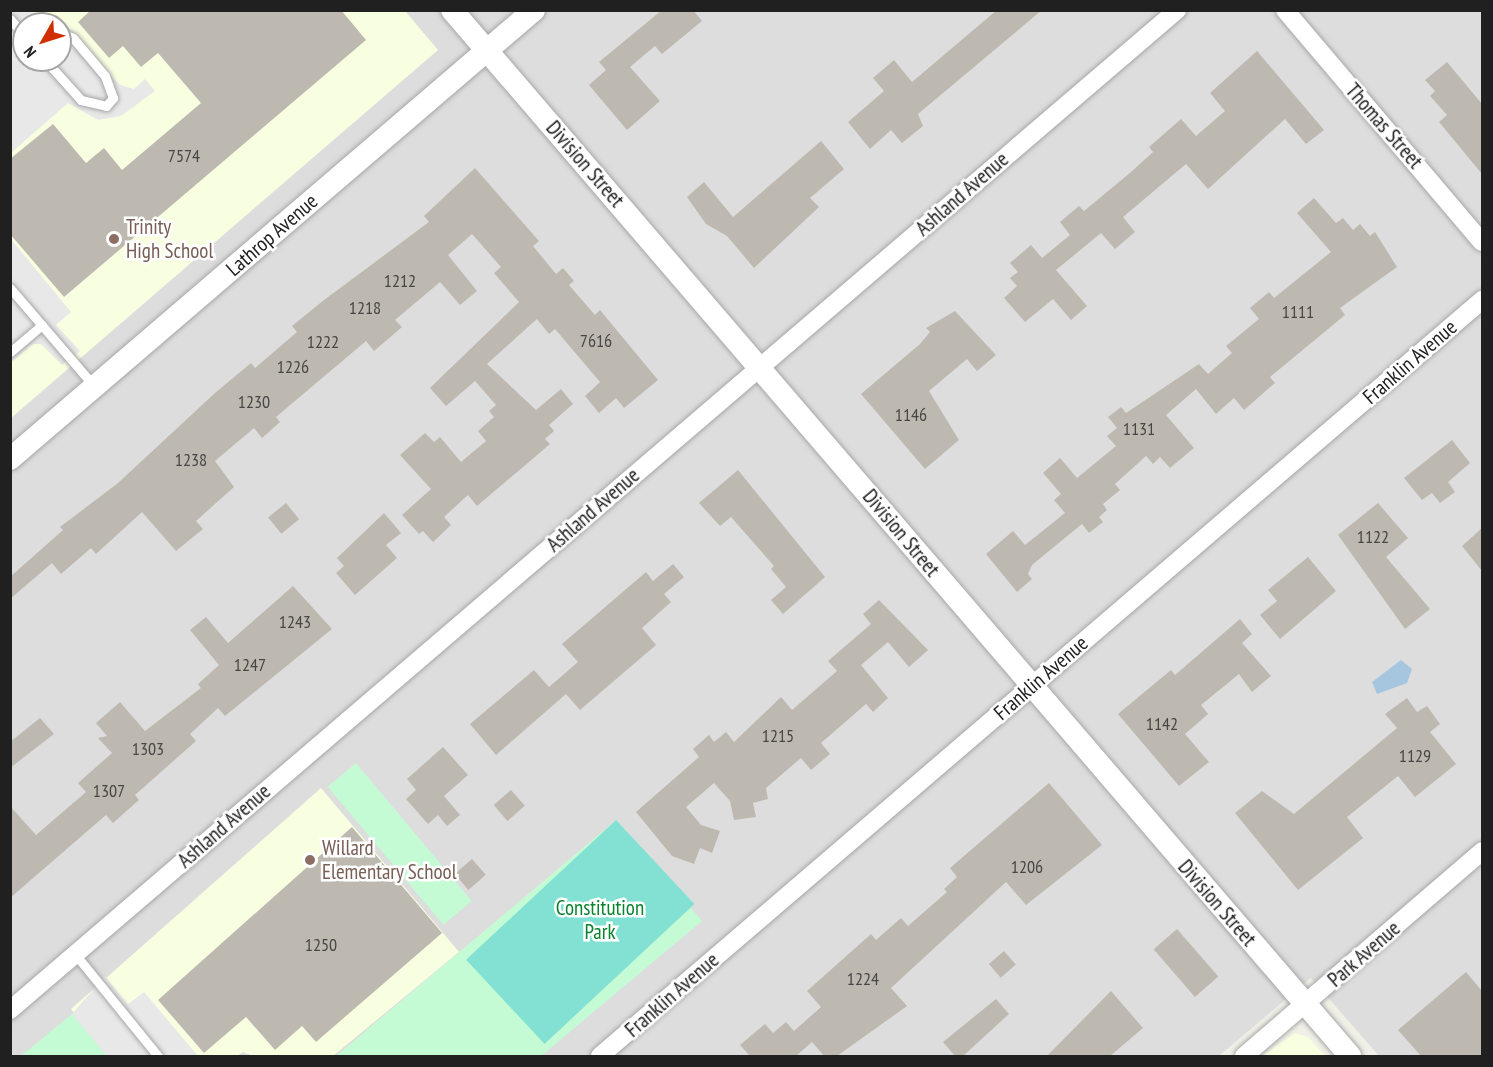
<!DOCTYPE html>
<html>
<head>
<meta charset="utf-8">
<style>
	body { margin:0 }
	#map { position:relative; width:1493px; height:1067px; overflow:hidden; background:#f1f0e7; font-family:"PT Sans Narrow",sans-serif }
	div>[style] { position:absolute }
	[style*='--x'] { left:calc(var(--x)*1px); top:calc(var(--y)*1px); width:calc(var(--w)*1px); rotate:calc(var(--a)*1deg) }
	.residential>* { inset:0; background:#dedddd }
	.education>* { inset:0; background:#f8ffe1 }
	.park>* { inset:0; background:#c4fbd5; transform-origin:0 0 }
	.pitch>* { inset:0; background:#83e1d3; transform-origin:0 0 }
	.parking>* { inset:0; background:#e8e8e8 }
	.water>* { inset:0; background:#a6c5df }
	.building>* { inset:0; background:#beb9b0; transform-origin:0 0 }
	.roads { filter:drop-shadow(0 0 2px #a7a7a7) drop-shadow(0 0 2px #a7a7a7) }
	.service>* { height:9px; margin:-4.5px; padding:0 4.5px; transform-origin:4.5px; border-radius:4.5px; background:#fff }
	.minor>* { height:18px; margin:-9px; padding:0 9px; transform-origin:9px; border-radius:9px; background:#fff }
	.tertiary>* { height:22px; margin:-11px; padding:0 11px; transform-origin:11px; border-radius:11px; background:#fff }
	.dots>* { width:16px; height:16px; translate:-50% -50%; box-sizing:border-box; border:3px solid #fff; border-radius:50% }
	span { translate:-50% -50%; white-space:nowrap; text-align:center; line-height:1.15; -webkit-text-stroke:5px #fff; paint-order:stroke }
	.number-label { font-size:18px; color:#484644 }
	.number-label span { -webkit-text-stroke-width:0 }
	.street-label { font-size:21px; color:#202020 }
	.education-label { font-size:21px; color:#785e54 }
	.left { translate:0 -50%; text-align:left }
	.park-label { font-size:21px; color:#098330 }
	.frame { position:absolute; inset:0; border:12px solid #202020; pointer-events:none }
	.north { position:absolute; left:12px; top:12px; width:60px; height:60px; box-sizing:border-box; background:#fff; border:2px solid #a6a6a6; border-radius:50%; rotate:231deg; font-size:16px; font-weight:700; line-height:24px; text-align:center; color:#202020 }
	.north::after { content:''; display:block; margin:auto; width:21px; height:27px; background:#d03000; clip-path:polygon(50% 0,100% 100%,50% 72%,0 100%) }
</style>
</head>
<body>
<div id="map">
	<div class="residential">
		<i style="clip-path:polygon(evenodd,10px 11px,1482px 11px,1482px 1056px,1379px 1056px,1311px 978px,1219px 1056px,11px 1056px,10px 11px,24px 24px,60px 24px,60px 60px,24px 60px,24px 24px)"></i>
	</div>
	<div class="education">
		<i style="clip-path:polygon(evenodd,11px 11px,405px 11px,438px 50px,11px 418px,11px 11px,24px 24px,60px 24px,60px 60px,24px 60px,24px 24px)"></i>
		<i style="clip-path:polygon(321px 788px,459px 952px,333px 1056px,253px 1056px,243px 1052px,237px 1056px,110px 1056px,71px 1009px)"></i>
		<i style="clip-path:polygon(1295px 1033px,1308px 1037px,1325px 1056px,1262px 1056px)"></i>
	</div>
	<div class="park">
		<i style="left:356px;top:763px;width:180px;height:37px;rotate:50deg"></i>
		<i style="clip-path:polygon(616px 820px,702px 921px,541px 1056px,336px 1056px)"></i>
		<i style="clip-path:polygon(72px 1014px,107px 1056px,21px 1056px)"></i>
	</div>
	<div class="pitch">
		<i style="left:616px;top:820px;width:115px;height:205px;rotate:47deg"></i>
	</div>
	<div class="parking">
		<i style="clip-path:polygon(11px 11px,42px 13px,24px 24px,24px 60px,60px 60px,60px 24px,48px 24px,62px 22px,120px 85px,134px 89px,145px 79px,155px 91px,121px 116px,98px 120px,68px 103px,11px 153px)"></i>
		<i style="clip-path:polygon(10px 238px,71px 312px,56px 325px,80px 351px,62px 365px,41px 344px,33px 344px,11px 362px)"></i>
		<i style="clip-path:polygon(105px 976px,128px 1004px,144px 992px,198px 1056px,107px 1056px,72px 1014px)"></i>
	</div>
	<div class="water">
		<i style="clip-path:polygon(1401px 660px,1412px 669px,1407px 683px,1377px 694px,1372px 682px)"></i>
	</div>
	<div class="building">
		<i style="clip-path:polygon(91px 10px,341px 10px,366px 40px,64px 297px,10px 234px,10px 159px,53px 124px,86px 163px,104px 148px,122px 170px,201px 103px,158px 53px,141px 67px,123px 46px,109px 58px,78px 22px)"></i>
		<i style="clip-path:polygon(662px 10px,693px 10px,702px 21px,662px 54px,655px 46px,630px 67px,660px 101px,627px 130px,589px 85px,606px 70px,599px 62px)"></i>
		<i style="clip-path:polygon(997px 10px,1042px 10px,918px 114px,923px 126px,902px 143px,891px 130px,870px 149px,848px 122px,884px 91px,873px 78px,894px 60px,912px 82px)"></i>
		<i style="clip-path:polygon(1257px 51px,1324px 130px,1306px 144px,1285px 119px,1208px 189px,1186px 164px,1123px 217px,1135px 232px,1115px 249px,1101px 233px,1056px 270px,1087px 306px,1071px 320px,1053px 299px,1025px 322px,1004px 298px,1017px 286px,1010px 278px,1018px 272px,1010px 263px,1031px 245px,1042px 258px,1070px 235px,1060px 222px,1079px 206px,1084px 211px,1131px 172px,1153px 152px,1149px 147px,1181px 119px,1196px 136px,1225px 111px,1210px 93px)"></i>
		<i style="clip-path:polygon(1447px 62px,1482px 104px,1482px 174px,1439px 122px,1447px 115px,1430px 96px,1435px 91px,1425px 80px)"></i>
		<i style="clip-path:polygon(821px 141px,844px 169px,810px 198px,819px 207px,754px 268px,727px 236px,706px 224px,687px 197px,704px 182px,733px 217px)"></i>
		<i style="clip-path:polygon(475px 168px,539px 241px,533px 246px,556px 274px,563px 268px,574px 281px,569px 285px,595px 315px,600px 310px,658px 380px,624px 408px,616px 398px,599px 413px,585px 396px,600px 382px,555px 329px,549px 334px,537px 319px,487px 364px,536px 410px,561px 389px,573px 404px,549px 425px,554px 431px,545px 439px,550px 444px,529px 462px,477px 506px,468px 495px,444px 517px,451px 525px,433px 542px,423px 531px,419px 534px,402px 515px,431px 489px,400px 455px,425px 433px,434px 442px,440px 437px,461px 462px,486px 441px,478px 431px,494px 417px,489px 411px,496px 405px,475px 381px,446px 406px,430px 388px,519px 302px,494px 273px,501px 267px,472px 234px,448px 255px,477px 291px,460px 305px,440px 282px,395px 320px,402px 327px,374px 351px,366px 341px,276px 417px,280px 422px,262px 438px,254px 428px,215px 461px,234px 487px,196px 521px,203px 529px,176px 551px,142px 512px,96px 554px,91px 548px,61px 574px,52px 563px,10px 599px,10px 577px,63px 530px,60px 527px,118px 483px,215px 393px,251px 363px,255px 368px,297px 332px,292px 326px,324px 300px,429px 222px,424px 216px)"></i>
		<i style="clip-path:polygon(1314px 198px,1336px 223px,1343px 218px,1353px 230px,1360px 224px,1370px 236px,1375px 232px,1397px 267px,1340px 308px,1345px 315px,1270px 377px,1275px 383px,1244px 410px,1234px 398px,1216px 414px,1196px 389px,1166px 415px,1194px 448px,1170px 468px,1160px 457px,1153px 464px,1146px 456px,1115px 484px,1120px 490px,1103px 504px,1107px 510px,1099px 517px,1103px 522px,1089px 533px,1082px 524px,1077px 528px,1032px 565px,1028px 574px,1032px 579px,1017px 592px,986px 554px,1013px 531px,1025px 545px,1065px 513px,1054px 500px,1061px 494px,1043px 473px,1060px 458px,1077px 478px,1116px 446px,1107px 436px,1117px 428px,1108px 417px,1121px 407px,1126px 413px,1199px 364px,1208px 374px,1232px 353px,1226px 346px,1259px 319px,1250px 308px,1269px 292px,1274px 298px,1331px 252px,1297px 213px)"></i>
		<i style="clip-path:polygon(955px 311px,996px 355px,977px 371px,967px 359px,929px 391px,959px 440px,925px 469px,861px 394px,920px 344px,930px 332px,926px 328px)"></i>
		<i style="clip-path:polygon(1452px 440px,1470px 463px,1448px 482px,1455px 492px,1440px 503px,1432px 493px,1422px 500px,1404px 478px)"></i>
		<i style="clip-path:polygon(738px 470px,825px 577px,783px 614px,771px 600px,786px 587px,771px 569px,774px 566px,731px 517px,720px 526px,699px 503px)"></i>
		<i style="left:286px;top:503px;width:21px;height:23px;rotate:51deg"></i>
		<i style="clip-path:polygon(1378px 503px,1408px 538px,1386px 557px,1430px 609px,1405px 629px,1338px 535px)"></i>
		<i style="clip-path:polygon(384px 513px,401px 533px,386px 545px,397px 558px,355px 595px,336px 573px,344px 566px,337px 558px)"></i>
		<i style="clip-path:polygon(1482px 528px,1482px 571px,1462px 546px)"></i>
		<i style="clip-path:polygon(1308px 557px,1336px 591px,1280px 639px,1260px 615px,1277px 601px,1268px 590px)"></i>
		<i style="clip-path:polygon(673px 564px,684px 577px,664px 594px,671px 602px,642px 628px,656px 645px,580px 710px,566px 694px,496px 755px,470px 724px,534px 670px,549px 687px,578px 662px,562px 644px,646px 572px,653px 581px)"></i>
		<i style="clip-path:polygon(293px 586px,332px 629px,225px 716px,218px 708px,190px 734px,196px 741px,135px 795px,139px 800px,113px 823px,106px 815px,10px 898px,10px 806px,36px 835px,86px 792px,78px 783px,112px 753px,98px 738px,107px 736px,96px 723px,120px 702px,145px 731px,201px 688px,198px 684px,219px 665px,190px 630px,206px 617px,228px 643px)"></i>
		<i style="clip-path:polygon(879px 600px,928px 650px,909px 667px,888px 642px,861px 665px,888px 698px,873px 712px,866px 704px,821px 743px,830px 754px,811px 770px,801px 758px,766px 788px,768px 799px,753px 803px,756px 817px,734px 820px,730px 801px,714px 783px,686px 807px,701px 825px,720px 831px,712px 853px,700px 848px,694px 864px,672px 856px,636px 812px,699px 757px,693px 749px,709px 735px,714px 742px,726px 732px,734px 742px,781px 697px,792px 710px,837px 671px,828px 661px,871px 624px,863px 614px)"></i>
		<i style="clip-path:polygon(1240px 619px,1252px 634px,1242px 643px,1271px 676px,1252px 692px,1239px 674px,1201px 705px,1208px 714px,1185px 734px,1209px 762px,1179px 786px,1118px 714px,1171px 670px,1175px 675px)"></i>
		<i style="clip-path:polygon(1407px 698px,1417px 712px,1427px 706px,1440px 724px,1430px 732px,1456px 764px,1415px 797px,1398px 776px,1347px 817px,1363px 838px,1298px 890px,1235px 813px,1262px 791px,1294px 814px,1397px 728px,1385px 714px)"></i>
		<i style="clip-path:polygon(40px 718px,54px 734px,10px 768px,10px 742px)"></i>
		<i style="clip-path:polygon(443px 747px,468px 775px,444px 796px,460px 815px,447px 826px,438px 815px,428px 824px,406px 799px,416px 790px,407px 779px)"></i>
		<i style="clip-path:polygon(1049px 783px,1102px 845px,1026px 905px,1006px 882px,891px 988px,907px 1006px,837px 1056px,824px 1056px,812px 1042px,796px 1056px,750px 1056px,740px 1045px,765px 1024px,773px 1033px,786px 1022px,794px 1031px,821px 1007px,807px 991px,871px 934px,876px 940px,901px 918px,908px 926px,947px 892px,944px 889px,957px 877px,950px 868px)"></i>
		<i style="left:511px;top:790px;width:21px;height:23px;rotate:49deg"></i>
		<i style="clip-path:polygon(352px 827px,442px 933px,316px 1042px,302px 1026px,275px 1050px,246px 1017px,204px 1053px,158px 1000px)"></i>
		<i style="left:472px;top:859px;width:21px;height:23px;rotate:49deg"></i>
		<i style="left:1177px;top:929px;width:63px;height:31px;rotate:49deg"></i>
		<i style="left:1004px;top:951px;width:18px;height:20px;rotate:49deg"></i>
		<i style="clip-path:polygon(1466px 972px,1482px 991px,1482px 1056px,1421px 1056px,1398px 1030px)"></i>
		<i style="clip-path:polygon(1111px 991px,1143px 1028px,1110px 1056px,1047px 1056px)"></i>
		<i style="clip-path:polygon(996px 999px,1009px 1014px,963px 1056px,955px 1056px,943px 1042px)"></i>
	</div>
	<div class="roads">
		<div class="service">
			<i style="--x:10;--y:19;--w:21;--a:49"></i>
			<i style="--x:45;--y:60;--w:54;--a:48"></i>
			<i style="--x:81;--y:100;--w:26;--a:13"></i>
			<i style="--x:106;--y:106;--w:11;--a:-49"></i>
			<i style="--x:113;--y:98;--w:23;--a:-110"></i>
			<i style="--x:105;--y:76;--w:50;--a:-130.1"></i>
			<i style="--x:73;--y:38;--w:14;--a:-155"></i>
			<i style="--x:10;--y:288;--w:130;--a:49.4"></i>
			<i style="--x:10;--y:352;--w:42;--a:-40.2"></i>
			<i style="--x:75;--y:954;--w:132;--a:50.9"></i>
		</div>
		<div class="minor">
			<i style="--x:1285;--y:10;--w:304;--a:49.7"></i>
			<i style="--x:10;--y:1010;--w:1537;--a:-40.59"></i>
			<i style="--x:600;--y:1056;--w:1162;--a:-40.6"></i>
			<i style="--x:1244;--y:1056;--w:314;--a:-40.7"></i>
		</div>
		<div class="tertiary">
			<i style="--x:452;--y:10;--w:1379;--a:49.35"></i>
			<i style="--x:10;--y:459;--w:690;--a:-40.59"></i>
		</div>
	</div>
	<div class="dots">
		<i style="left:114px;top:239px;background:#8d6e63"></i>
		<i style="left:310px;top:860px;background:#8d6e63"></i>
	</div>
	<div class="number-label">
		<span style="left:184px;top:156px">7574</span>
		<span style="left:400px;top:281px">1212</span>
		<span style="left:365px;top:308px">1218</span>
		<span style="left:1298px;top:312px">1111</span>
		<span style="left:596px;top:341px">7616</span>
		<span style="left:323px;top:342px">1222</span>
		<span style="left:293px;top:367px">1226</span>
		<span style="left:254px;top:402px">1230</span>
		<span style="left:911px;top:415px">1146</span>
		<span style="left:1139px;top:429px">1131</span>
		<span style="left:191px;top:460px">1238</span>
		<span style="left:1373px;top:537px">1122</span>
		<span style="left:295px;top:622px">1243</span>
		<span style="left:250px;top:665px">1247</span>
		<span style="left:1162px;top:724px">1142</span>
		<span style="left:778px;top:736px">1215</span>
		<span style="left:148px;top:749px">1303</span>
		<span style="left:1415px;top:756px">1129</span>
		<span style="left:109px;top:791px">1307</span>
		<span style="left:1027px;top:867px">1206</span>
		<span style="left:321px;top:945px">1250</span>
		<span style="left:863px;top:979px">1224</span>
	</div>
	<div class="street-label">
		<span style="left:1384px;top:126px;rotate:49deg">Thomas Street</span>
		<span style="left:585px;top:164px;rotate:49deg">Division Street</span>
		<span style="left:962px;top:194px;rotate:-41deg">Ashland Avenue</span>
		<span style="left:272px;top:235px;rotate:-41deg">Lathrop Avenue</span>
		<span style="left:1410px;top:362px;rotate:-41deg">Franklin Avenue</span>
		<span style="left:593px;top:510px;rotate:-41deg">Ashland Avenue</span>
		<span style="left:901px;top:533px;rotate:50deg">Division Street</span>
		<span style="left:1041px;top:678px;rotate:-41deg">Franklin Avenue</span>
		<span style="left:224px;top:826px;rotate:-41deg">Ashland Avenue</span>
		<span style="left:1217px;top:903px;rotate:49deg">Division Street</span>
		<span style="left:1364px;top:954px;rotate:-41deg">Park Avenue</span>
		<span style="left:672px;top:995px;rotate:-41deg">Franklin Avenue</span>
	</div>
	<div class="education-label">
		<span class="left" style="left:126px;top:239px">Trinity<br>High School</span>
		<span class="left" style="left:322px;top:860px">Willard<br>Elementary School</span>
	</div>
	<div class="park-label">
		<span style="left:600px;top:920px">Constitution<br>Park</span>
	</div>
	<div class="frame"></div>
	<div class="north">N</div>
</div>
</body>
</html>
